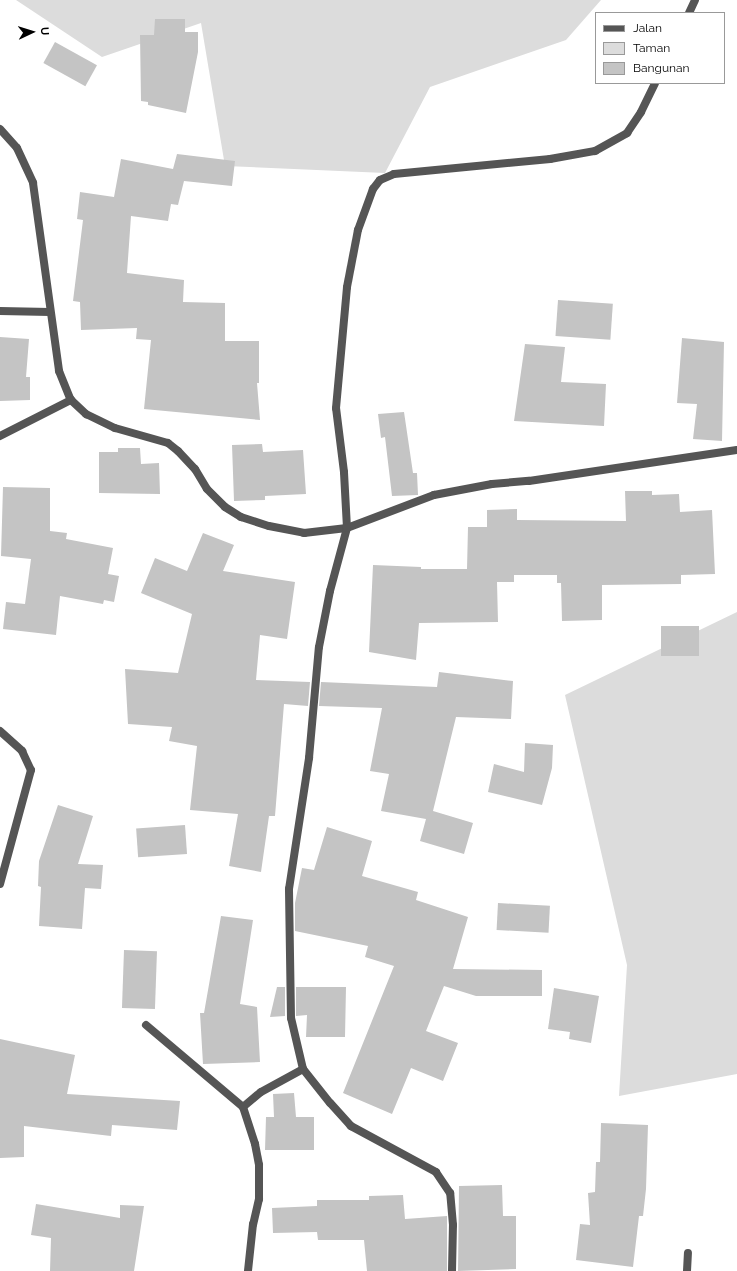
<!DOCTYPE html>
<html>
<head>
<meta charset="utf-8">
<style>
	body { margin:0 }
	#map { position:relative; width:737px; height:1271px; overflow:hidden; background:#fff; font-family:Raleway,sans-serif }
	div>[style] { position:absolute }
	[style*='--x'] { left:calc(var(--x)*1px); top:calc(var(--y)*1px); width:calc(var(--w)*1px); rotate:calc(var(--a)*1deg) }
	.green>* { inset:0; background:#dcdcdc }
	.building>* { inset:0; background:#c4c4c4; transform-origin:0 0 }
	.street>* { height:8px; margin:-4px; padding:0 4px; transform-origin:4px; border-radius:4px; background:#555 }
	span { translate:-50% -50%; white-space:nowrap; text-align:center; line-height:1.15; -webkit-text-stroke:3px #fff; paint-order:stroke }
	.legend { position:absolute; left:595px; top:12px; width:130px; height:72px; box-sizing:border-box; background:#fff; border:1px solid #999; margin:0; padding:5px 7px; list-style:none; font-size:12px; color:#000 }
	.legend li { display:flex; align-items:center; gap:8px; height:20px }
	.legend b { width:20px; border:1px solid #999 }
	.north { position:absolute; left:12px; top:12px; width:40px; height:40px; -webkit-text-stroke:3px #fff; paint-order:stroke; rotate:86deg; font-size:11px; font-weight:700; line-height:16px; text-align:center; color:#000 }
	.north::after { content:''; display:block; margin:auto; width:14px; height:18px; background:#000; clip-path:polygon(50% 0,100% 100%,50% 72%,0 100%) }
</style>
</head>
<body>
<div id="map">
	<div class="green">
		<i style="clip-path:polygon(16px 0,601px 0,566px 40px,430px 87px,385px 173px,225px 166px,201px 23px,102px 57px)"></i>
		<i style="clip-path:polygon(737px 612px,737px 1074px,619px 1096px,627px 965px,565px 695px)"></i>
	</div>
	<div class="building">
		<i style="clip-path:polygon(155px 19px,185px 19px,185px 32px,198px 32px,198px 52px,186px 113px,148px 105px,148px 102px,141px 101px,140px 35px,154px 35px)"></i>
		<i style="left:55px;top:42px;width:48px;height:24px;rotate:29deg"></i>
		<i style="clip-path:polygon(177px 154px,235px 161px,232px 186px,184px 181px,178px 205px,171px 204px,168px 221px,131px 216px,127px 273px,184px 280px,183px 302px,225px 303px,225px 341px,259px 341px,259px 383px,257px 383px,260px 420px,144px 409px,151px 340px,136px 339px,137px 328px,81px 330px,80px 302px,73px 301px,83px 220px,77px 219px,80px 192px,114px 197px,121px 159px,173px 169px)"></i>
		<i style="left:558px;top:300px;width:55px;height:36px;rotate:4deg"></i>
		<i style="clip-path:polygon(0 337px,29px 339px,26px 377px,30px 377px,30px 400px,0 401px)"></i>
		<i style="clip-path:polygon(682px 338px,724px 342px,722px 441px,693px 439px,697px 404px,677px 403px)"></i>
		<i style="clip-path:polygon(525px 344px,565px 347px,561px 382px,606px 384px,604px 426px,514px 421px)"></i>
		<i style="clip-path:polygon(404px 412px,413px 473px,417px 473px,418px 495px,392px 496px,385px 437px,381px 438px,378px 414px)"></i>
		<i style="clip-path:polygon(262px 444px,263px 452px,303px 450px,306px 494px,265px 496px,265px 500px,234px 501px,232px 445px)"></i>
		<i style="clip-path:polygon(118px 448px,140px 448px,141px 464px,159px 463px,160px 494px,99px 493px,99px 452px,118px 452px)"></i>
		<i style="clip-path:polygon(3px 487px,50px 488px,50px 531px,67px 533px,66px 539px,113px 548px,108px 574px,119px 576px,114px 602px,104px 600px,103px 604px,60px 596px,56px 635px,3px 629px,6px 602px,25px 604px,31px 559px,1px 556px)"></i>
		<i style="clip-path:polygon(625px 491px,652px 491px,652px 495px,679px 494px,680px 512px,712px 510px,715px 574px,681px 575px,681px 584px,602px 585px,602px 620px,562px 621px,561px 583px,557px 583px,557px 575px,514px 575px,514px 582px,497px 582px,498px 622px,419px 623px,416px 660px,369px 652px,373px 565px,421px 567px,421px 569px,467px 569px,468px 527px,487px 527px,487px 510px,517px 509px,517px 520px,626px 521px)"></i>
		<i style="clip-path:polygon(203px 533px,234px 545px,223px 571px,295px 582px,287px 639px,260px 635px,256px 680px,310px 682px,308px 706px,284px 704px,275px 816px,269px 816px,261px 872px,229px 866px,238px 814px,190px 810px,197px 746px,169px 741px,172px 727px,128px 724px,125px 669px,178px 673px,192px 614px,141px 593px,155px 558px,187px 571px)"></i>
		<i style="left:661px;top:626px;width:38px;height:30px"></i>
		<i style="clip-path:polygon(439px 672px,513px 681px,511px 719px,456px 717px,433px 811px,473px 823px,464px 854px,420px 841px,426px 819px,381px 811px,389px 774px,370px 771px,382px 708px,319px 706px,321px 682px,437px 687px)"></i>
		<i style="clip-path:polygon(525px 743px,553px 745px,552px 768px,542px 805px,488px 792px,494px 764px,524px 772px)"></i>
		<i style="clip-path:polygon(58px 805px,93px 816px,78px 864px,103px 865px,101px 889px,85px 888px,82px 929px,39px 926px,41px 887px,38px 886px,39px 861px)"></i>
		<i style="left:185px;top:825px;width:29px;height:49px;rotate:86deg"></i>
		<i style="clip-path:polygon(327px 827px,372px 841px,362px 876px,418px 892px,416px 900px,468px 917px,453px 969px,542px 970px,542px 996px,476px 996px,444px 986px,426px 1031px,458px 1043px,443px 1081px,411px 1068px,392px 1114px,343px 1093px,394px 966px,365px 957px,368px 946px,295px 931px,295px 903px,302px 868px,314px 870px)"></i>
		<i style="left:498px;top:903px;width:52px;height:27px;rotate:3deg"></i>
		<i style="clip-path:polygon(221px 916px,253px 920px,240px 1004px,257px 1007px,260px 1062px,203px 1064px,200px 1013px,204px 1013px)"></i>
		<i style="left:124px;top:950px;width:33px;height:58px;rotate:2deg"></i>
		<i style="clip-path:polygon(277px 987px,285px 987px,285px 1016px,270px 1017px)"></i>
		<i style="clip-path:polygon(296px 987px,346px 987px,345px 1037px,306px 1037px,307px 1015px,296px 1016px)"></i>
		<i style="clip-path:polygon(554px 988px,599px 996px,591px 1043px,569px 1039px,570px 1032px,548px 1029px)"></i>
		<i style="clip-path:polygon(0 1039px,75px 1055px,67px 1094px,180px 1101px,177px 1130px,112px 1125px,111px 1136px,24px 1126px,24px 1157px,0 1158px)"></i>
		<i style="clip-path:polygon(294px 1093px,296px 1117px,314px 1117px,314px 1150px,265px 1150px,266px 1117px,274px 1117px,273px 1094px)"></i>
		<i style="clip-path:polygon(601px 1123px,648px 1125px,646px 1189px,643px 1216px,639px 1216px,633px 1267px,576px 1260px,580px 1224px,590px 1225px,588px 1193px,595px 1192px,596px 1162px,600px 1162px)"></i>
		<i style="clip-path:polygon(502px 1185px,503px 1216px,516px 1216px,516px 1269px,458px 1271px,459px 1186px)"></i>
		<i style="clip-path:polygon(403px 1195px,405px 1219px,447px 1216px,447px 1271px,367px 1271px,364px 1240px,318px 1240px,317px 1232px,273px 1233px,272px 1208px,317px 1206px,317px 1200px,369px 1200px,369px 1196px)"></i>
		<i style="clip-path:polygon(36px 1204px,120px 1218px,120px 1205px,144px 1206px,134px 1271px,50px 1271px,51px 1238px,31px 1235px)"></i>
	</div>
	<div class="street">
		<i style="--x:689;--y:13;--w:14;--a:-65"></i>
		<i style="--x:0;--y:129;--w:25;--a:48"></i>
		<i style="--x:17;--y:148;--w:38;--a:65"></i>
		<i style="--x:33;--y:183;--w:190;--a:82.1"></i>
		<i style="--x:59;--y:371;--w:31;--a:68"></i>
		<i style="--x:71;--y:400;--w:21;--a:43"></i>
		<i style="--x:86;--y:414;--w:32;--a:26"></i>
		<i style="--x:115;--y:428;--w:55;--a:15.8"></i>
		<i style="--x:168;--y:443;--w:13;--a:39"></i>
		<i style="--x:178;--y:451;--w:25;--a:47"></i>
		<i style="--x:195;--y:469;--w:23;--a:59"></i>
		<i style="--x:207;--y:489;--w:25;--a:45"></i>
		<i style="--x:225;--y:507;--w:19;--a:32"></i>
		<i style="--x:241;--y:517;--w:29;--a:18"></i>
		<i style="--x:269;--y:526;--w:36;--a:11"></i>
		<i style="--x:304;--y:533;--w:43;--a:-6.6"></i>
		<i style="--x:347;--y:528;--w:93;--a:-20.8"></i>
		<i style="--x:434;--y:495;--w:59;--a:-10.7"></i>
		<i style="--x:492;--y:484;--w:37;--a:-5"></i>
		<i style="--x:529;--y:481;--w:210;--a:-8.5"></i>
		<i style="--x:0;--y:311;--w:50;--a:1.1"></i>
		<i style="--x:0;--y:436;--w:80;--a:-26.9"></i>
		<i style="--x:0;--y:731;--w:30;--a:42"></i>
		<i style="--x:22;--y:751;--w:21;--a:65"></i>
		<i style="--x:31;--y:770;--w:118;--a:105.2"></i>
		<i style="--x:146;--y:1025;--w:127;--a:40.2"></i>
		<i style="--x:243;--y:1107;--w:39;--a:72"></i>
		<i style="--x:255;--y:1144;--w:21;--a:79"></i>
		<i style="--x:259;--y:1165;--w:34;--a:90"></i>
		<i style="--x:259;--y:1199;--w:26;--a:103"></i>
		<i style="--x:253;--y:1224;--w:47;--a:96.1"></i>
		<i style="--x:243;--y:1107;--w:23;--a:-40"></i>
		<i style="--x:261;--y:1092;--w:48;--a:-28.7"></i>
		<i style="--x:452;--y:1271;--w:46;--a:-88.8"></i>
		<i style="--x:453;--y:1225;--w:32;--a:-95"></i>
		<i style="--x:450;--y:1193;--w:25;--a:-124"></i>
		<i style="--x:436;--y:1172;--w:97;--a:-151.6"></i>
		<i style="--x:351;--y:1126;--w:31;--a:-132"></i>
		<i style="--x:330;--y:1103;--w:43;--a:-128.5"></i>
		<i style="--x:303;--y:1069;--w:52;--a:-103.2"></i>
		<i style="--x:291;--y:1018;--w:129;--a:-90.9"></i>
		<i style="--x:289;--y:889;--w:133;--a:-81.3"></i>
		<i style="--x:309;--y:758;--w:111;--a:-84.9"></i>
		<i style="--x:319;--y:647;--w:57;--a:-78.9"></i>
		<i style="--x:330;--y:591;--w:65;--a:-74.9"></i>
		<i style="--x:347;--y:528;--w:56;--a:-93.1"></i>
		<i style="--x:344;--y:472;--w:64;--a:-97.1"></i>
		<i style="--x:336;--y:408;--w:121;--a:-84.8"></i>
		<i style="--x:347;--y:287;--w:58;--a:-79.1"></i>
		<i style="--x:358;--y:230;--w:44;--a:-69.9"></i>
		<i style="--x:373;--y:189;--w:11;--a:-52"></i>
		<i style="--x:380;--y:180;--w:15;--a:-23"></i>
		<i style="--x:394;--y:174;--w:157;--a:-5.5"></i>
		<i style="--x:550;--y:159;--w:46;--a:-10.1"></i>
		<i style="--x:595;--y:151;--w:37;--a:-29"></i>
		<i style="--x:627;--y:133;--w:25;--a:-56"></i>
		<i style="--x:641;--y:112;--w:32;--a:-64"></i>
		<i style="--x:687;--y:1271;--w:18;--a:-87"></i>
	</div>
	<ul class="legend">
	<li><b style="height:5px;background:#555"></b>Jalan</li>
	<li><b style="height:11px;background:#dcdcdc"></b>Taman</li>
	<li><b style="height:11px;background:#c4c4c4"></b>Bangunan</li>
	</ul>
	<div class="north">U</div>
</div>
</body>
</html>
